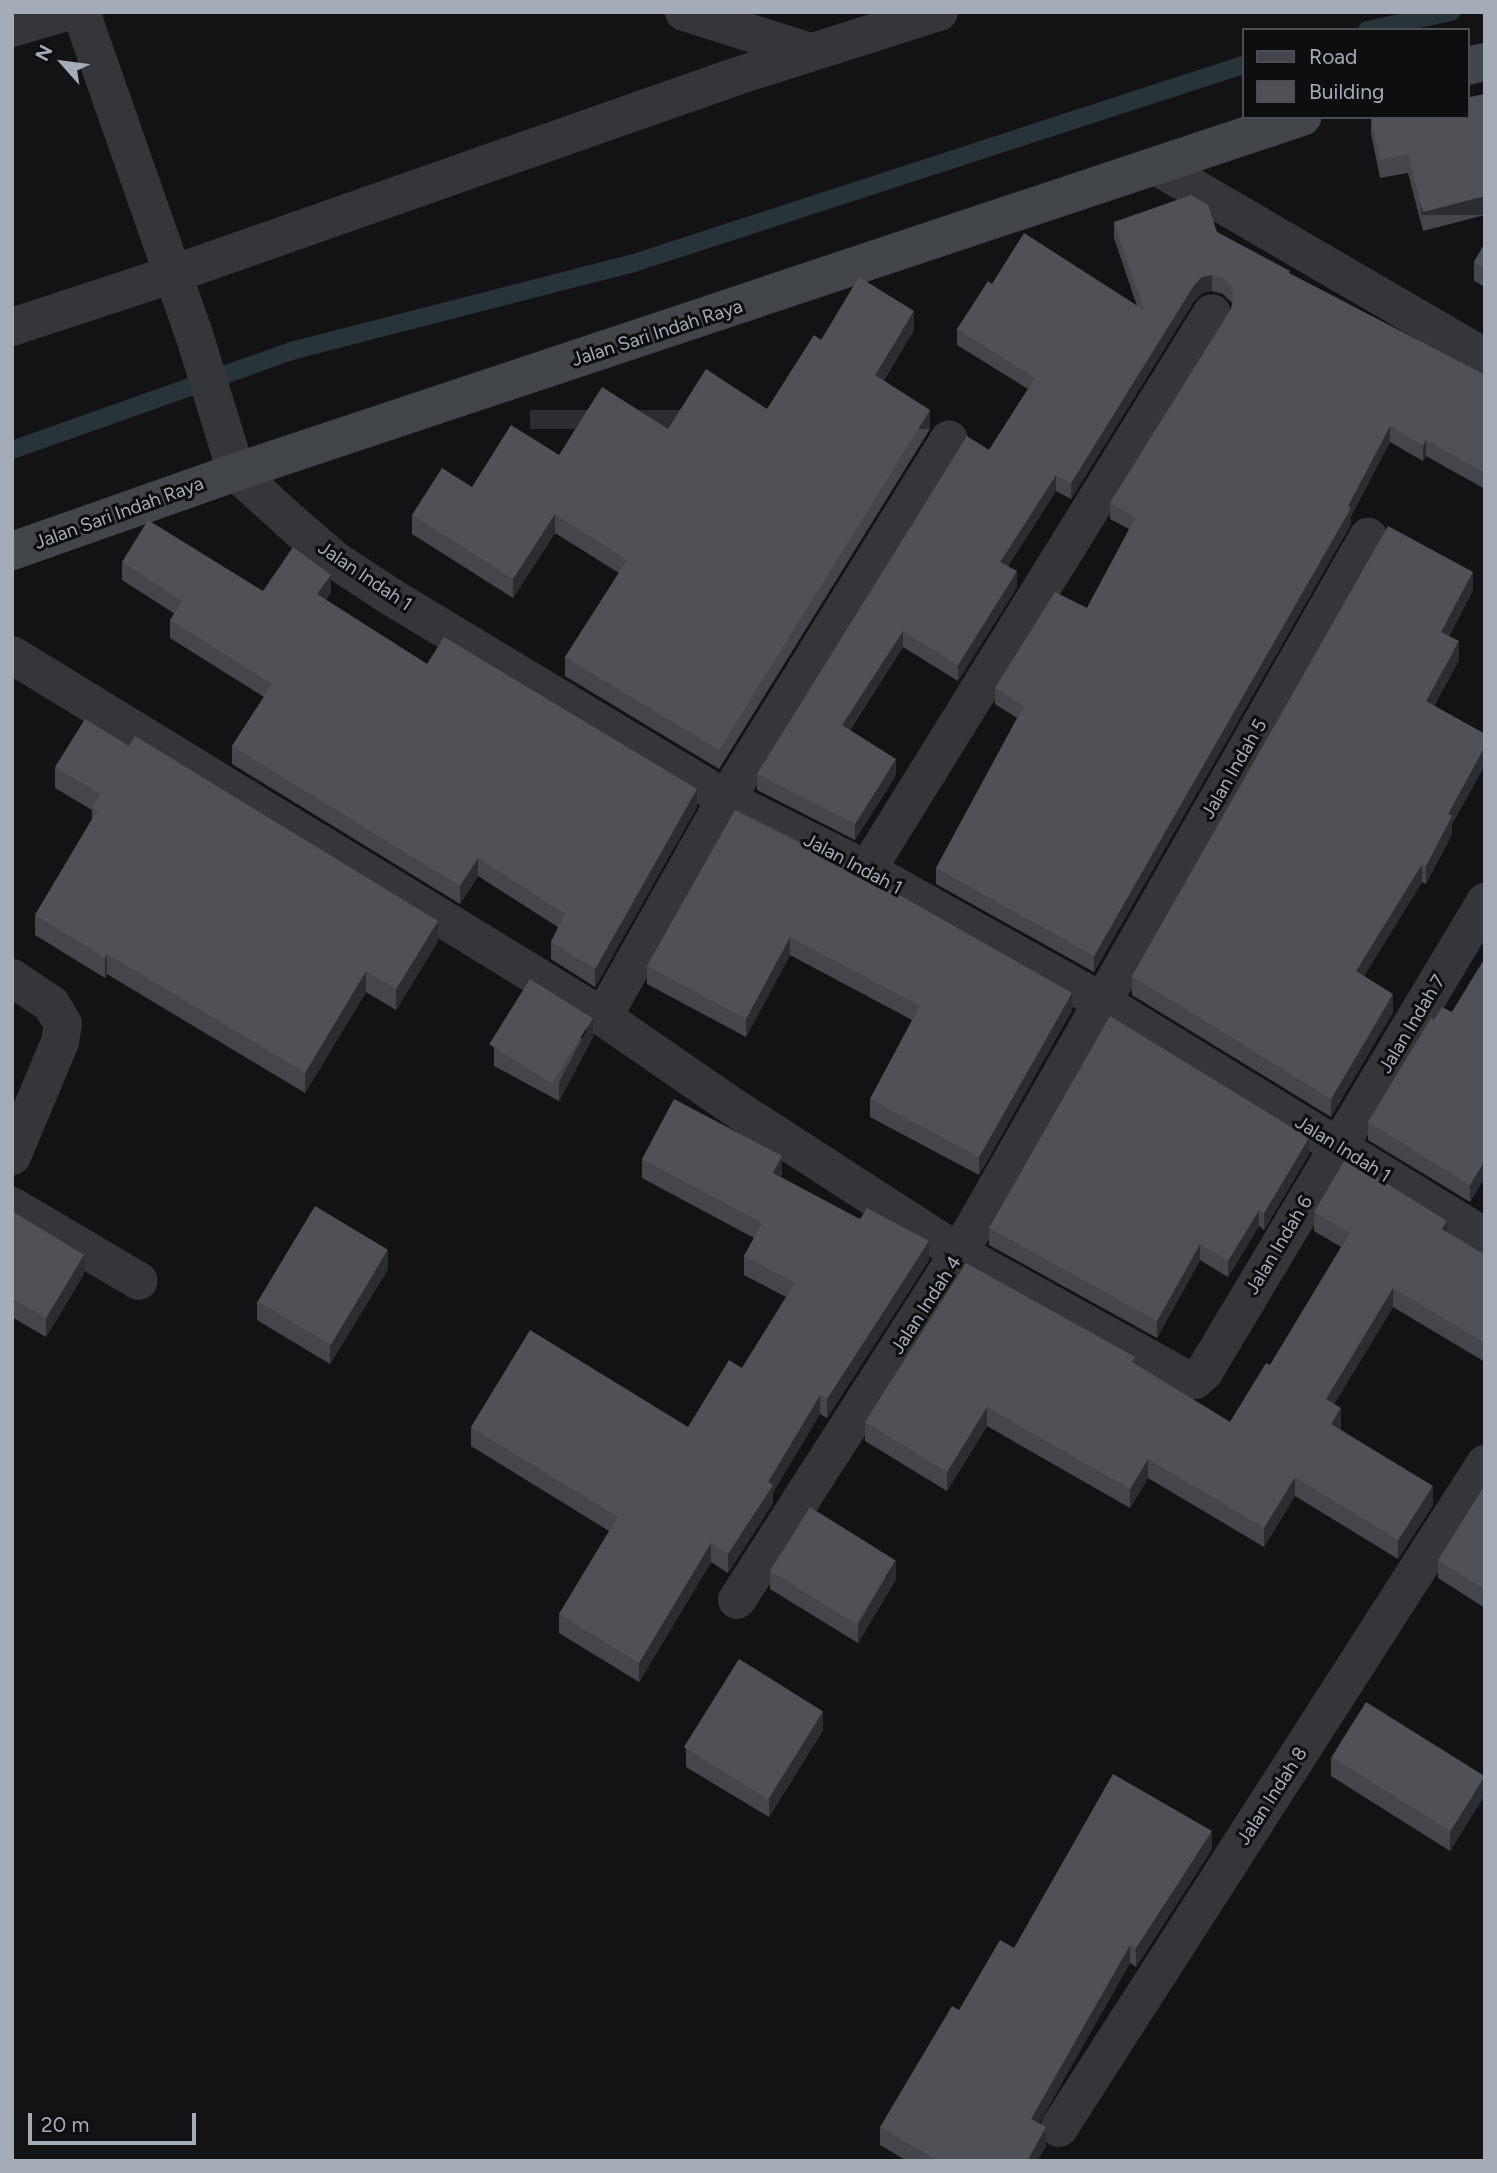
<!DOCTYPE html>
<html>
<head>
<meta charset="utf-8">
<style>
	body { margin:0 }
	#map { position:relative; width:1497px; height:2173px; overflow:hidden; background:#131315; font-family:Figtree,sans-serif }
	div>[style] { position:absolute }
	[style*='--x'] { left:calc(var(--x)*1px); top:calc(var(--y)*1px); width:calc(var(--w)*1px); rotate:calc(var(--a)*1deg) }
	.stream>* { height:18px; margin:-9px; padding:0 9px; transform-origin:9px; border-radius:9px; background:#28343a }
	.street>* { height:38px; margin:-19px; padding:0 19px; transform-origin:19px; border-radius:19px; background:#34363a }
	.secondary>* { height:38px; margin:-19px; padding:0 19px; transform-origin:19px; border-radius:19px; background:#42454a }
	.wall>* { inset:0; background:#44464b }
	.shaded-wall>* { inset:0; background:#2c2d31; transform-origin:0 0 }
	.building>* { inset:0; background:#4f5157; transform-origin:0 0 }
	span { translate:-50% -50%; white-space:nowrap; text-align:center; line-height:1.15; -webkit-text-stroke:6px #0e0e10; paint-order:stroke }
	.street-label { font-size:19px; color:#a4acb7 }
	.frame { position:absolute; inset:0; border:14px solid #a4acb7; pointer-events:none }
	.legend { position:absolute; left:1242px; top:28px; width:228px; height:91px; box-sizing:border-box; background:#0e0e10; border:2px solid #4a4d53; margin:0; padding:9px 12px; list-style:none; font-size:21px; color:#a4acb7 }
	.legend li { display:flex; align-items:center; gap:14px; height:35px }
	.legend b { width:35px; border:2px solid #4a4d53 }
	.north { position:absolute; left:28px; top:28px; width:70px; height:70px; -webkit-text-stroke:5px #0e0e10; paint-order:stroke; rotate:298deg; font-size:19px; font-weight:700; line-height:28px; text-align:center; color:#a4acb7 }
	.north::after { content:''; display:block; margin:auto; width:24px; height:32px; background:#a4acb7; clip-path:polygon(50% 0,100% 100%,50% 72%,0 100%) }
	.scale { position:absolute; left:28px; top:2113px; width:168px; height:32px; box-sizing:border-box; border:4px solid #a4acb7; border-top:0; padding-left:9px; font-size:21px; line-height:24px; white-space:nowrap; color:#a4acb7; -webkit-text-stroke:5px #0e0e10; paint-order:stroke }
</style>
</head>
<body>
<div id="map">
	<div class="stream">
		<i style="--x:1367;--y:30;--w:86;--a:-12.1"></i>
		<i style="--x:12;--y:450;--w:296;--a:-19.5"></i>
		<i style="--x:291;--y:351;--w:354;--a:-14.4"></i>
		<i style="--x:634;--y:263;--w:640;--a:-18.01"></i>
	</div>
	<div class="street">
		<i style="--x:81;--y:12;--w:338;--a:70.7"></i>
		<i style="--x:193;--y:331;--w:147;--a:73"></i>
		<i style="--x:236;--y:472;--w:74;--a:42.3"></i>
		<i style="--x:291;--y:522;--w:58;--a:40.8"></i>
		<i style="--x:335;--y:560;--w:64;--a:33.4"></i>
		<i style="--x:388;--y:595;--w:395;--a:31.1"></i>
		<i style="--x:726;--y:799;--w:158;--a:26.7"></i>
		<i style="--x:867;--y:870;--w:270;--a:29.3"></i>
		<i style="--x:1102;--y:1002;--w:449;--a:31.5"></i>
		<i style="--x:684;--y:12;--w:132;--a:17.6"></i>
		<i style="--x:12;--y:28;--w:56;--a:-16.5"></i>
		<i style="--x:1158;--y:167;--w:378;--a:30.2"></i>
		<i style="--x:12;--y:327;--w:169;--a:-18.2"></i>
		<i style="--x:173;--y:274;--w:598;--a:-19.34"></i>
		<i style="--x:737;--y:76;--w:212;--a:-17.6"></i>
		<i style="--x:12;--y:655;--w:693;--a:31.49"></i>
		<i style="--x:603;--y:1017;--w:160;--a:34.6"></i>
		<i style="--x:735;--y:1108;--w:267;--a:32.9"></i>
		<i style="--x:959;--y:1253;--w:262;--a:29"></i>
		<i style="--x:1188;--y:1380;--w:7;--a:0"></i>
		<i style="--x:1195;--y:1380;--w:12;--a:-42"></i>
		<i style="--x:1204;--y:1372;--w:548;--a:-59.13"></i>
		<i style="--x:867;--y:870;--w:655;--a:-58.23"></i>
		<i style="--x:12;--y:978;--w:47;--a:33.7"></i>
		<i style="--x:51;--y:1004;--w:23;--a:59"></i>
		<i style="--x:63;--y:1024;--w:18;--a:99"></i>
		<i style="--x:60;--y:1042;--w:124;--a:112.8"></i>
		<i style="--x:603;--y:1017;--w:250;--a:-60.6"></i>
		<i style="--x:726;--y:799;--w:423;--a:-58.2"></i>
		<i style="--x:12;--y:1206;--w:147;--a:30.6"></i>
		<i style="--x:737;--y:1600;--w:412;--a:-57.4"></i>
		<i style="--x:959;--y:1253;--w:825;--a:-60.26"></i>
		<i style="--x:1059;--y:2128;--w:789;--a:-57.32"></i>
	</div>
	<div class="secondary">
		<i style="--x:1467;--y:66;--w:18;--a:-13"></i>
		<i style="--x:12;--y:551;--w:238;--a:-19.4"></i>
		<i style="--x:236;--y:472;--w:1124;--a:-18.42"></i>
	</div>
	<div class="wall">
		<i style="clip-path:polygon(1485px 94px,1485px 215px,1423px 231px,1408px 173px,1380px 178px,1371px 134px,1371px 117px)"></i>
		<i style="clip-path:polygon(1114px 222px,1217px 232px,1290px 274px,1485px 375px,1485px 489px,1426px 456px,1423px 461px,1390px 442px,1351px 516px,1351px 524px,1094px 972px,936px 884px,936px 868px,1017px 718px,995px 704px,995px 688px,1087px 608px,1129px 529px,1110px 519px,1110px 503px,1231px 309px,1232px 303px,1223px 294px,1212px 291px,1202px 293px,1194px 301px,1071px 499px,1056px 491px,1008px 566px,1017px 587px,958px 681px,903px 647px,850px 730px,896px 775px,855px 840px,757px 790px,757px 774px,989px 450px,1028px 389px,957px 345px,957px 329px,992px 284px,1137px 306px,1114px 238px)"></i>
		<i style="clip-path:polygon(1485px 243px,1485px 287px,1474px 281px,1474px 262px)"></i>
		<i style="clip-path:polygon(914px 330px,884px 380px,930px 429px,719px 769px,565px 676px,565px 657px,619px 573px,555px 533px,513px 598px,412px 534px,412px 515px,472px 487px,559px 455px,668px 429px,767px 409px,821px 340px)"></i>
		<i style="clip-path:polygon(122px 562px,263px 591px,331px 592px,326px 600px,427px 664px,697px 807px,595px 987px,551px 959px,551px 942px,558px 927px,478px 876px,460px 904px,232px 764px,232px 746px,264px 697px,170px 638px,170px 620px,175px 614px,122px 580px)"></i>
		<i style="clip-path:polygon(1473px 590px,1449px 636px,1459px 660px,1434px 706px,1485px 734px,1485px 765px,1452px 824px,1452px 834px,1426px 884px,1422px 882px,1364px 976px,1393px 1012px,1331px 1117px,1132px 995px,1132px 976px)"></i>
		<i style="clip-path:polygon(55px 767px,438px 941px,396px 1010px,366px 992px,305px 1093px,107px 974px,105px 978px,35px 935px,35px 915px,92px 819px,92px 810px,55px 788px)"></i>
		<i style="clip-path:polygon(735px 810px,1072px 1010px,979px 1175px,870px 1117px,870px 1099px,912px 1020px,790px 955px,746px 1037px,647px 984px,647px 966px)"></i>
		<i style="clip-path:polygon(1485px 958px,1485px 1177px,1470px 1202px,1368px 1140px,1368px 1122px,1434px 1020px,1452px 1012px)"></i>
		<i style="clip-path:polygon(593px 1037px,559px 1101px,494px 1066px,494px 1047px)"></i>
		<i style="clip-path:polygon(1309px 1154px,1264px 1230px,1259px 1226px,1228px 1277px,1200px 1260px,1157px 1338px,989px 1245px,989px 1228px)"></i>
		<i style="clip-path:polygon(642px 1159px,782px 1175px,781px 1177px,929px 1260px,827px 1418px,820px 1414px,773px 1492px,773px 1503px,728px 1573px,711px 1562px,639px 1682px,559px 1633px,559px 1614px,609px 1531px,471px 1446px,471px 1427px,688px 1427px,742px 1368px,786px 1297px,744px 1275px,744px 1256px,754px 1238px,642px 1178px)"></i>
		<i style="clip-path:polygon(12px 1211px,84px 1274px,46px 1337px,12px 1317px)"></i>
		<i style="clip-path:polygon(1314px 1212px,1447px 1232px,1485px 1255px,1485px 1362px,1393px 1307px,1334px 1404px,1341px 1427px,1340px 1429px,1433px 1505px,1398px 1559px,1295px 1496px,1264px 1547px,1148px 1478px,1130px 1508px,987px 1426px,947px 1491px,865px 1441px,865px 1422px,1135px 1364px,1230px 1422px,1270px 1365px,1341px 1247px,1314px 1231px)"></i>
		<i style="clip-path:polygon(388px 1269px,330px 1364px,257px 1320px,257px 1301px)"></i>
		<i style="clip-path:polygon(1485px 1485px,1485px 1608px,1438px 1578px,1438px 1560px)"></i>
		<i style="clip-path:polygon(770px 1570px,896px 1579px,858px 1643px,770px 1589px)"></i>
		<i style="clip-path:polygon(823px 1730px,769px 1817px,686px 1767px,686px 1748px)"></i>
		<i style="clip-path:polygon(1331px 1757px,1484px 1796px,1450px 1851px,1331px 1776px)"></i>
		<i style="clip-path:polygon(1212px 1849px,1136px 1967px,1130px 1963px,1039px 2123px,1046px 2146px,1037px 2161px,907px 2161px,880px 2145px,880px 2127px,1014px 1948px)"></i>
	</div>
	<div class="shaded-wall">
		<i style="left:1485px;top:196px;width:19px;height:64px;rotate:90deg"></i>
		<i style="clip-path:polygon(1212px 275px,1212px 291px,1202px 293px,1194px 301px,1071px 499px,1071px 483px,1194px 285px,1202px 277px)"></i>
		<i style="clip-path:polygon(914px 311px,914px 330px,875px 394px,875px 375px)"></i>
		<i style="left:930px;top:410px;width:19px;height:400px;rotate:90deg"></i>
		<i style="clip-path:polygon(1390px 426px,1390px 442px,1351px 516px,1351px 524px,1094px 972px,1094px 956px,1348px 506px)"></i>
		<i style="clip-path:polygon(1426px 440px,1426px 456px,1423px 461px,1423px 445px)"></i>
		<i style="clip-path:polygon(1056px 475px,1056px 491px,1000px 578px,1000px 562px)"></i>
		<i style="clip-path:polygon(555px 514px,555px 533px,513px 598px,513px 579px)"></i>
		<i style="clip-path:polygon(1017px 571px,1017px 587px,958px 681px,958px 665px)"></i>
		<i style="clip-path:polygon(1473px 572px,1473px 590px,1441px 650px,1441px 632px)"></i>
		<i style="clip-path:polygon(331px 575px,331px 592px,317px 612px,317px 594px)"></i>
		<i style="clip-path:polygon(903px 631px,903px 647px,842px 741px,842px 725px)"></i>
		<i style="clip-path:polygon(1459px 641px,1459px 660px,1426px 720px,1426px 701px)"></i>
		<i style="clip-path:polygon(1485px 746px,1485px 765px,1452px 824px,1452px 834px,1426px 884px,1426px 866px,1448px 814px)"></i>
		<i style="clip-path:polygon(896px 759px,896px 775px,855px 840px,855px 824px)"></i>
		<i style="clip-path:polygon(697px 789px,697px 807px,595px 987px,595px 969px)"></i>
		<i style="clip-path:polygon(478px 858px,478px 876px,460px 904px,460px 886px)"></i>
		<i style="clip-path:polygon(1422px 864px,1422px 882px,1356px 989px,1356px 971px)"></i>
		<i style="clip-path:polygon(438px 921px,438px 941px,396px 1010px,396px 989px)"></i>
		<i style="clip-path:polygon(790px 937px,790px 955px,746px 1037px,746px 1019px)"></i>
		<i style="clip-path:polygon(107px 954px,107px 974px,105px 978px,105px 958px)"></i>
		<i style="clip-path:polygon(366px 971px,366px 992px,305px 1093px,305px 1073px)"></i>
		<i style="clip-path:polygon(1072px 993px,1072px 1010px,979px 1175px,979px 1157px)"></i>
		<i style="clip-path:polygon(1393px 994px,1393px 1012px,1331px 1117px,1331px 1099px)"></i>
		<i style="clip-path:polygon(593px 1018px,593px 1037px,559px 1101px,559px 1082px)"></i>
		<i style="clip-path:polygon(1309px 1138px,1309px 1154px,1264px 1230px,1264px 1213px)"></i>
		<i style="clip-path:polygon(782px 1156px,782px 1175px,773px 1191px,773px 1173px)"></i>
		<i style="clip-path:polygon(1485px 1160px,1485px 1177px,1470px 1202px,1470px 1185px)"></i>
		<i style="clip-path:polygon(1259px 1210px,1259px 1226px,1228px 1277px,1228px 1261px)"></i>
		<i style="clip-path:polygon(1447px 1221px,1447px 1240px,1442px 1229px)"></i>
		<i style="clip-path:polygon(929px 1241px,929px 1260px,827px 1418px,827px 1399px)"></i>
		<i style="clip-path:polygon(1200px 1244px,1200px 1260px,1157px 1338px,1157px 1321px)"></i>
		<i style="clip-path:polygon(388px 1250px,388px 1269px,330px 1364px,330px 1345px)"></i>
		<i style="clip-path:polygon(84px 1255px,84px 1274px,46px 1337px,46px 1318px)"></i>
		<i style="clip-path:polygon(1393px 1288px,1393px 1307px,1326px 1418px,1326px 1399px)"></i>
		<i style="clip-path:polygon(820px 1395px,820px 1414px,773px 1492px,773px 1503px,728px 1573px,728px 1554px,768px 1482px)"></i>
		<i style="clip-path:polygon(987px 1407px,987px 1426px,947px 1491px,947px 1472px)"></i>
		<i style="clip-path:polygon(1341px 1408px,1341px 1427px,1331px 1443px,1331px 1424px)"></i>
		<i style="clip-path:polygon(1148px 1459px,1148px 1478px,1130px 1508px,1130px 1489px)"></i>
		<i style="clip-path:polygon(1295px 1477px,1295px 1496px,1264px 1547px,1264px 1528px)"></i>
		<i style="clip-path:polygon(1433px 1486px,1433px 1505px,1398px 1559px,1398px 1540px)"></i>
		<i style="clip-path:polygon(711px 1543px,711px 1562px,639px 1682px,639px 1663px)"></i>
		<i style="clip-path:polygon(896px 1560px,896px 1579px,858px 1643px,858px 1624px)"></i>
		<i style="clip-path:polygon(823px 1711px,823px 1730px,769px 1817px,769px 1798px)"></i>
		<i style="clip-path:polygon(1484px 1777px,1484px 1796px,1450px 1851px,1450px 1832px)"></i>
		<i style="clip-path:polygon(1212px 1831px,1212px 1849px,1136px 1967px,1136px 1948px)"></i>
		<i style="clip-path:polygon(1130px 1945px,1130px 1963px,1031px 2137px,1031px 2119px)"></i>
		<i style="clip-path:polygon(1046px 2127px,1046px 2146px,1037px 2161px,1027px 2161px)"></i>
	</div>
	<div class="building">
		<i style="clip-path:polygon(1485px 94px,1485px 196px,1423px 212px,1408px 154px,1380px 160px,1371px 117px,1467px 117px,1467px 98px)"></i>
		<i style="clip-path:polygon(1191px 195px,1208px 205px,1217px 232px,1290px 271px,1289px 273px,1485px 375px,1485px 473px,1426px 440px,1423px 445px,1390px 426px,1348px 506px,1351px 508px,1094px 956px,936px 868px,1024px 706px,995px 688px,1055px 592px,1087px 608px,1136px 517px,1110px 503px,1231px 309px,1234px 298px,1232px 287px,1223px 278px,1212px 275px,1202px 277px,1194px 285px,1071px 483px,1056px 475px,1000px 562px,1017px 571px,958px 665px,903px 631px,842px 725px,896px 759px,855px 824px,757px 774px,967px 436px,989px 450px,1035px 378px,957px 329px,988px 281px,992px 284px,1024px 233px,1144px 310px,1114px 222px)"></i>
		<i style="clip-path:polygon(1485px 243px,1485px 268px,1474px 262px)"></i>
		<i style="clip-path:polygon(859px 277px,914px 311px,875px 375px,930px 410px,719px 750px,565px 657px,627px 560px,555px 514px,513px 579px,412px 515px,442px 468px,472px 487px,511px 425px,559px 455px,602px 387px,668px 429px,706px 369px,767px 409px,814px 335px,821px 340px)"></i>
		<i style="clip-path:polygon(148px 520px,263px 591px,293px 547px,331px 575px,317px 594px,427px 664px,444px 637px,697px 789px,595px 969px,551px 942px,565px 914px,478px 858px,460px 886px,232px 746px,272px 684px,170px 620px,182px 601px,122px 562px)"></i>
		<i style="clip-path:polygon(1388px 526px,1473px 572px,1441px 632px,1459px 641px,1426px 701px,1485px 734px,1485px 746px,1448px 814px,1452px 816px,1426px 866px,1422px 864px,1356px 971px,1393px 994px,1331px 1099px,1132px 976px)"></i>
		<i style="clip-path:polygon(85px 719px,129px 746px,135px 736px,438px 921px,396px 989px,366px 971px,305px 1073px,107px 954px,105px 958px,35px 915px,97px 811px,92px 807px,100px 794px,55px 767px)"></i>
		<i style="clip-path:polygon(735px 810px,857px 871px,1072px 993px,979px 1157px,870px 1099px,920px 1006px,790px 937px,746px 1019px,647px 966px)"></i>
		<i style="clip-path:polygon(1485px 958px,1485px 1160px,1470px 1185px,1368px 1122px,1431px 1018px,1434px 1020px,1442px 1007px,1452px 1012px)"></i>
		<i style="left:530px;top:979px;width:74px;height:77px;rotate:32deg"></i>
		<i style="clip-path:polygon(1110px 1016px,1309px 1138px,1264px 1213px,1259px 1210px,1228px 1261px,1200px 1244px,1157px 1321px,989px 1228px)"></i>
		<i style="clip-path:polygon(674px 1099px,782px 1156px,773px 1173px,860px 1219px,867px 1208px,929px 1241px,827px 1399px,820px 1395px,768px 1482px,773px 1485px,728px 1554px,711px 1543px,639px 1663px,559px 1614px,618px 1517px,471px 1427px,530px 1330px,688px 1427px,729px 1360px,742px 1368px,795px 1283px,744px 1256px,762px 1223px,642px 1159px)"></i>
		<i style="clip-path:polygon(1346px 1158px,1447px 1221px,1442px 1229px,1485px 1255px,1485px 1343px,1393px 1288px,1326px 1399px,1341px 1408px,1331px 1424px,1433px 1486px,1398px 1540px,1295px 1477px,1264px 1528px,1148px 1459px,1130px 1489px,987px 1407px,947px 1472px,865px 1422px,966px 1263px,1135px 1357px,1132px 1362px,1230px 1422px,1266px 1363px,1270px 1365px,1350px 1233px,1314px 1212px)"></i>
		<i style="left:315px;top:1206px;width:85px;height:111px;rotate:31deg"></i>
		<i style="clip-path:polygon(12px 1211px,84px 1255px,46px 1318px,12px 1298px)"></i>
		<i style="clip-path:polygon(1485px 1485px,1485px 1590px,1438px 1560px)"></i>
		<i style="left:810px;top:1507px;width:101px;height:75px;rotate:32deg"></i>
		<i style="left:739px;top:1659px;width:99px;height:104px;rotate:32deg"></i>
		<i style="left:1366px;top:1702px;width:140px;height:65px;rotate:32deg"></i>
		<i style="clip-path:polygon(1113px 1774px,1212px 1831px,1136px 1948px,1130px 1945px,1031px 2119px,1046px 2127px,1027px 2161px,939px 2161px,880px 2127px,952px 2006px,959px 2010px,1000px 1940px,1014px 1948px)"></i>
	</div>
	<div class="street-label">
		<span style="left:657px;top:333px;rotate:-18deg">Jalan Sari Indah Raya</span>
		<span style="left:119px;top:513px;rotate:-20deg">Jalan Sari Indah Raya</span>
		<span style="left:365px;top:576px;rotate:34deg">Jalan Indah 1</span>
		<span style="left:1234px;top:769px;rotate:-60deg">Jalan Indah 5</span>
		<span style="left:853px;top:864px;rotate:28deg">Jalan Indah 1</span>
		<span style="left:1412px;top:1024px;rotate:-59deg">Jalan Indah 7</span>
		<span style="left:1343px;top:1149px;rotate:32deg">Jalan Indah 1</span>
		<span style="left:1279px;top:1245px;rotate:-59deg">Jalan Indah 6</span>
		<span style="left:926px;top:1305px;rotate:-57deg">Jalan Indah 4</span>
		<span style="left:1272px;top:1796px;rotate:-57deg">Jalan Indah 8</span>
	</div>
	<div class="frame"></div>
	<ul class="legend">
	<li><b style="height:9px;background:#42454a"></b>Road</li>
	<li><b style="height:19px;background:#4f5157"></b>Building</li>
	</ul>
	<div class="north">N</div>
	<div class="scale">20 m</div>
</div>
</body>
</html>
